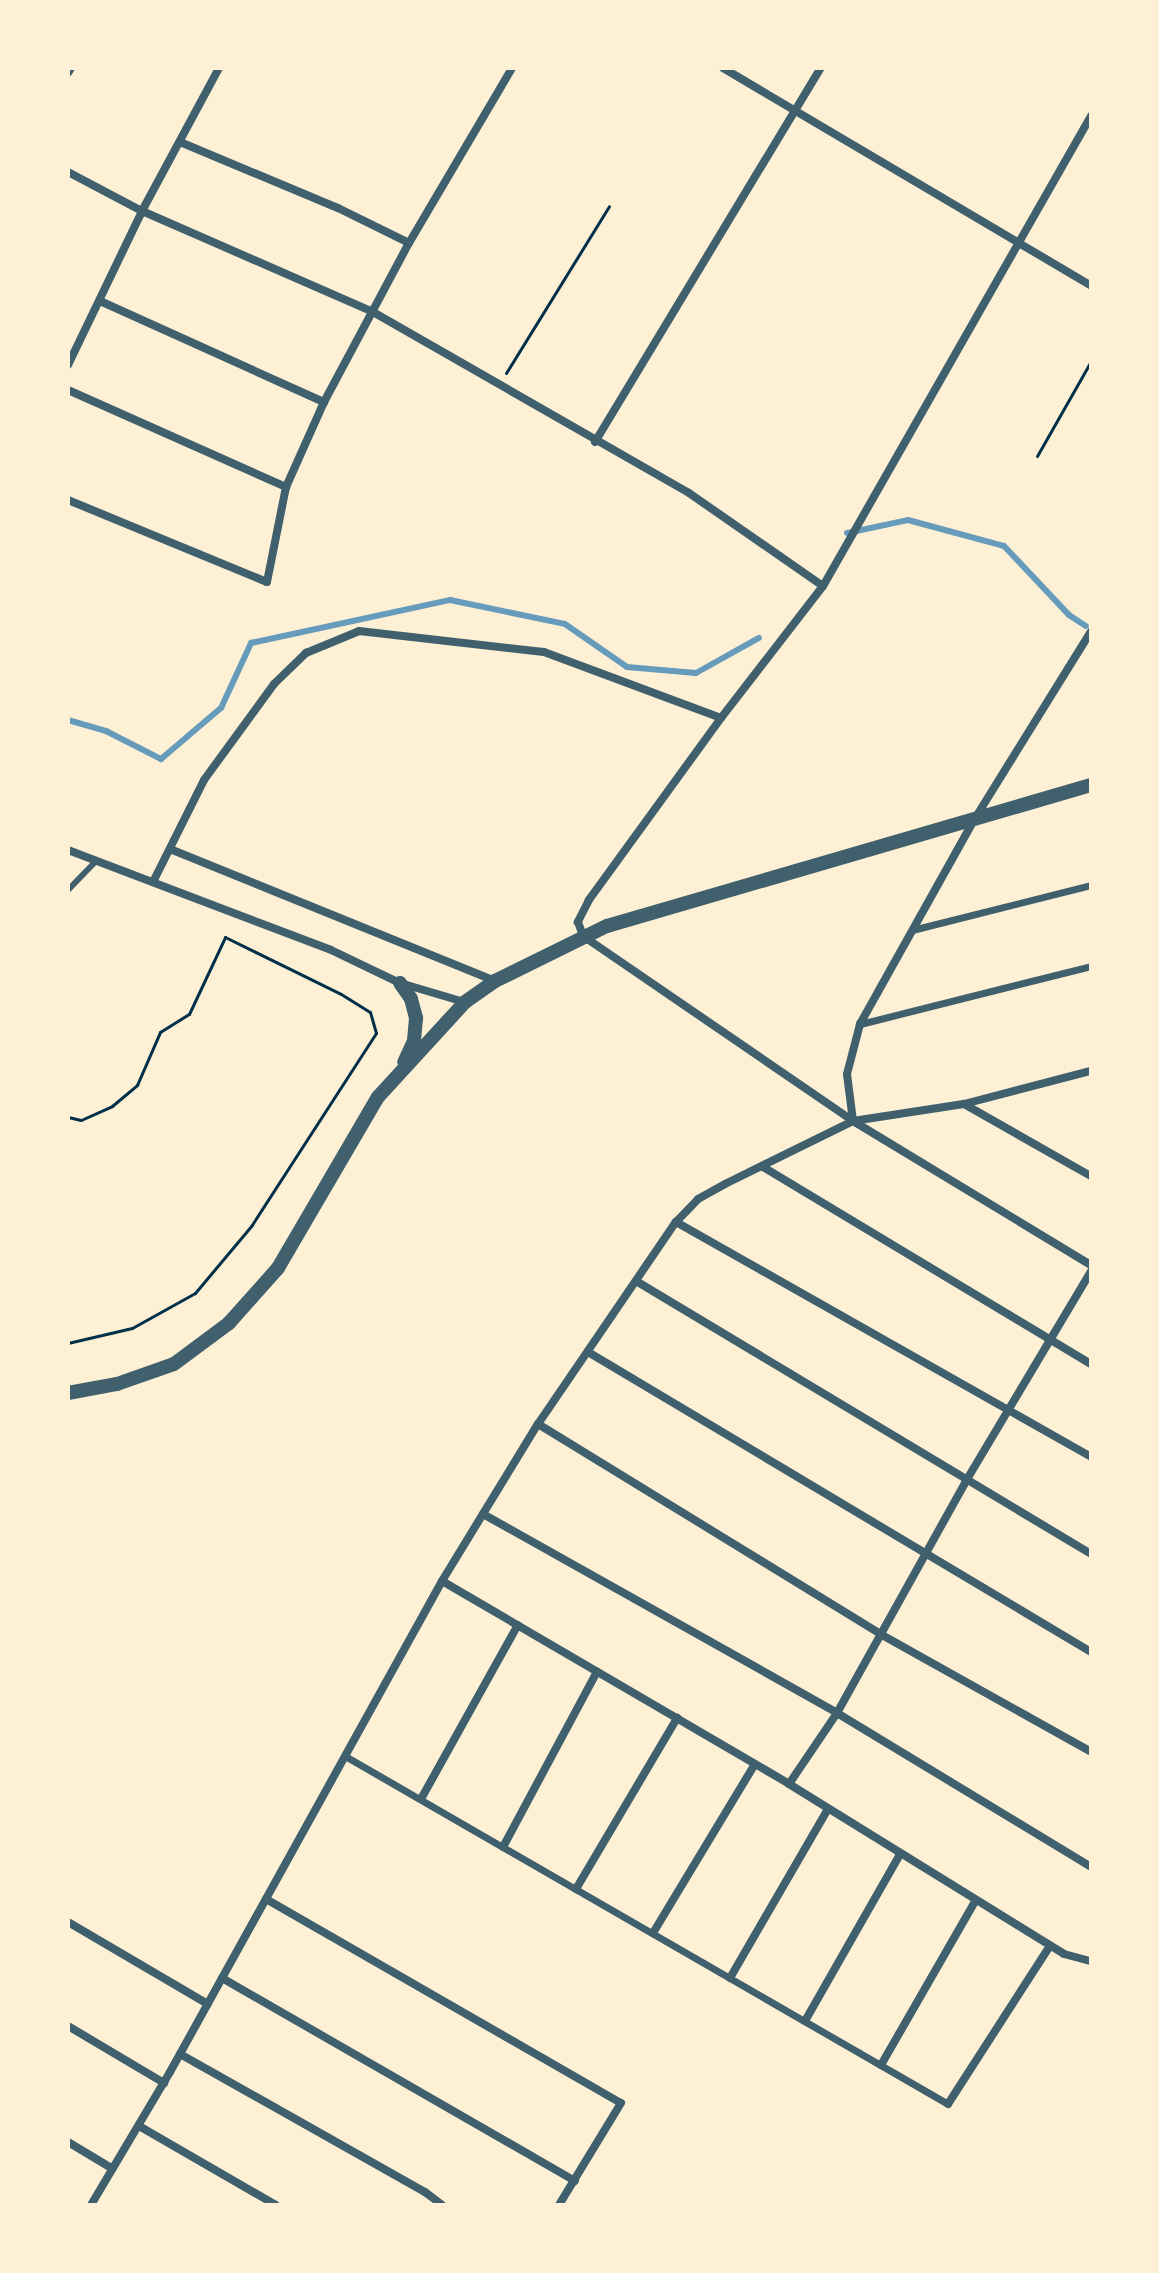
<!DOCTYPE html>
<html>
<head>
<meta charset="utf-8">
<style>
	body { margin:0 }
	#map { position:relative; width:1159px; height:2273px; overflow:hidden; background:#fdf0d5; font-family:"DejaVu Sans",sans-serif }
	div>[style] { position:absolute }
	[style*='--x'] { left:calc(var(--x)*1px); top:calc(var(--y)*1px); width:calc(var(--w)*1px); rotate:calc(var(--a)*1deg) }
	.stream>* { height:6px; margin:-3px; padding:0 3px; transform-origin:3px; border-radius:3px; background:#669bbc }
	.path>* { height:3px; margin:-1.5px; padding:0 1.5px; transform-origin:1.5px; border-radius:1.5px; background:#003049 }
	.service>* { height:6px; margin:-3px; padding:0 3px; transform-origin:3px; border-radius:3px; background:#3f606c }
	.pedestrian>* { height:7px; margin:-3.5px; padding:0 3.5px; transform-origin:3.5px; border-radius:3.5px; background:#3f606c }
	.minor>* { height:8px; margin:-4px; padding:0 4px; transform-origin:4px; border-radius:4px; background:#3f606c }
	.tertiary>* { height:14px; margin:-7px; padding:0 7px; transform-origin:7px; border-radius:7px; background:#3f606c }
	span { translate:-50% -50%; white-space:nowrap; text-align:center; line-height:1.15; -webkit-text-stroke:7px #fdf0d5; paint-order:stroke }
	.frame { position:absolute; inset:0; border:70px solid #fdf0d5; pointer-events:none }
</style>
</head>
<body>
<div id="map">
	<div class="stream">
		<i style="--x:847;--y:533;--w:62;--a:-12"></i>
		<i style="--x:908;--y:520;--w:99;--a:15.2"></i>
		<i style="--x:1004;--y:546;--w:95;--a:46.7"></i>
		<i style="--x:1069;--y:615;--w:20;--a:33"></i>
		<i style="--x:68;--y:720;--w:40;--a:16"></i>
		<i style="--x:106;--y:731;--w:62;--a:27"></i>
		<i style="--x:161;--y:759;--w:79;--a:-40.4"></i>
		<i style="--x:221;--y:708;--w:72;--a:-65.2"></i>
		<i style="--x:251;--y:643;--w:204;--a:-12.2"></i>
		<i style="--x:450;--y:600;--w:117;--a:11.8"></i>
		<i style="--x:565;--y:624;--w:75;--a:34.7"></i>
		<i style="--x:627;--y:667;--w:69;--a:5"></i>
		<i style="--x:696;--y:673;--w:72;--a:-29.1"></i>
	</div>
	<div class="path">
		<i style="--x:506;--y:373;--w:196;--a:-58.3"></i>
		<i style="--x:1037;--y:456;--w:109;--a:-60.4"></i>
		<i style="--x:68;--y:1117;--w:13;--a:13"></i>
		<i style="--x:81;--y:1120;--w:34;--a:-24"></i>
		<i style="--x:112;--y:1106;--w:33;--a:-40"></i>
		<i style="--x:137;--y:1085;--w:58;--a:-66.5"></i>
		<i style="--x:160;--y:1032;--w:34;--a:-32"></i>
		<i style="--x:189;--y:1014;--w:85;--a:-64.9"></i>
		<i style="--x:225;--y:937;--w:129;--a:26.2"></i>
		<i style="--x:341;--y:994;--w:34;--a:32"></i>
		<i style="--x:370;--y:1012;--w:22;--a:74"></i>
		<i style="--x:376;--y:1033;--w:229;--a:122.9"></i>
		<i style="--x:252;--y:1225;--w:89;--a:130"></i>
		<i style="--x:195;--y:1293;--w:72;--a:150.9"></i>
		<i style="--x:132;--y:1328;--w:66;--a:166.8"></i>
	</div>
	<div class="service">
		<i style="--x:68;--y:890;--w:40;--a:-46"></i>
	</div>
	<div class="pedestrian">
		<i style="--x:912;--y:930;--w:185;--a:-14.1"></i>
		<i style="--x:860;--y:1024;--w:238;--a:-14.1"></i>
		<i style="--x:345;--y:1756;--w:696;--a:29.99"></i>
	</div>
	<div class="minor">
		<i style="--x:723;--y:68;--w:428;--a:30.6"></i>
		<i style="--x:68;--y:73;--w:6;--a:-59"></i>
		<i style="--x:1091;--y:116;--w:541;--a:119.69"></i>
		<i style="--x:823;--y:586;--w:167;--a:127.7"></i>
		<i style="--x:721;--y:718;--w:225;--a:126"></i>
		<i style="--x:589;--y:900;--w:25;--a:117"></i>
		<i style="--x:578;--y:922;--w:15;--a:70"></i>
		<i style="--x:583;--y:936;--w:327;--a:34.4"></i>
		<i style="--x:853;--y:1121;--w:278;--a:31.2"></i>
		<i style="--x:180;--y:142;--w:171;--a:22.7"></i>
		<i style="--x:338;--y:208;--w:79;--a:26.2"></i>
		<i style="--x:68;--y:172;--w:84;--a:27.8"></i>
		<i style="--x:142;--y:211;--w:252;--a:23.6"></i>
		<i style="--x:373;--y:312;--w:364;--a:29.8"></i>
		<i style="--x:689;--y:493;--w:163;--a:34.8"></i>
		<i style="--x:100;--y:301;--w:246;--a:24.3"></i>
		<i style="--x:68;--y:365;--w:171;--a:-64.3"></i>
		<i style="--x:142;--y:211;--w:162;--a:-61.7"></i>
		<i style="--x:68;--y:390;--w:239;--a:24"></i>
		<i style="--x:595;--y:442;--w:437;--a:-58.9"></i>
		<i style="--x:68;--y:500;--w:215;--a:22.4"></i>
		<i style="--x:267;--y:582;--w:97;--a:-78.7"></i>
		<i style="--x:286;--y:487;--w:93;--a:-65.9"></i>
		<i style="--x:324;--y:402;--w:180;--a:-61.9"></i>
		<i style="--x:409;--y:243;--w:203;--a:-59.5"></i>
		<i style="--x:170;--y:849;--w:351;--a:22.1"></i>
		<i style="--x:68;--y:850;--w:281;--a:20.8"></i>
		<i style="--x:331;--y:950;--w:76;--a:25.6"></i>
		<i style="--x:400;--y:983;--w:67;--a:16.5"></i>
		<i style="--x:153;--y:882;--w:114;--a:-63.4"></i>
		<i style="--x:204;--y:780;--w:119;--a:-53.9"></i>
		<i style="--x:274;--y:684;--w:45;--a:-44.1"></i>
		<i style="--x:306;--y:653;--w:57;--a:-22.5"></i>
		<i style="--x:359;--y:631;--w:186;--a:6.5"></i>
		<i style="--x:544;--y:652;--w:189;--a:20.4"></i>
		<i style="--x:964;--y:1104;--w:146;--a:29.6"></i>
		<i style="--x:853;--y:1121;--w:47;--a:-97.3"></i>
		<i style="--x:847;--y:1074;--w:52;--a:-75.4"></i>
		<i style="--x:860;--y:1024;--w:234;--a:-60.8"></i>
		<i style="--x:974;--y:820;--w:222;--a:-58.2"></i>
		<i style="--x:763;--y:1167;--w:383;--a:31"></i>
		<i style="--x:676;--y:1222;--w:477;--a:29.5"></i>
		<i style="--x:636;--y:1281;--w:531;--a:30.96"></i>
		<i style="--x:588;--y:1352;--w:586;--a:30.81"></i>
		<i style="--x:538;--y:1424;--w:404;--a:31.5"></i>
		<i style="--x:882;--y:1635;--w:240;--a:29.2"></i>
		<i style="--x:483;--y:1514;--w:406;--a:29.3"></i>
		<i style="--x:837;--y:1713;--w:297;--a:31.2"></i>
		<i style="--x:442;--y:1581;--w:402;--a:30.3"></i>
		<i style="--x:789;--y:1784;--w:323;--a:31.7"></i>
		<i style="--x:1064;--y:1954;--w:28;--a:15"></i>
		<i style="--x:789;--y:1784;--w:86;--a:-55.9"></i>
		<i style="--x:837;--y:1713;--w:265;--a:-60.9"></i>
		<i style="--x:966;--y:1481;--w:244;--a:-59.2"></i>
		<i style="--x:421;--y:1799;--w:199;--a:-60.9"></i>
		<i style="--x:503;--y:1847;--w:199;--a:-61.8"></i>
		<i style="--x:576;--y:1889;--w:199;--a:-59.4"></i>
		<i style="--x:266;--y:1899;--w:409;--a:29.9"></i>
		<i style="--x:621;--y:2103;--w:119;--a:121.3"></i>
		<i style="--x:68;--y:1922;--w:162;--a:30.4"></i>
		<i style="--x:653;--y:1933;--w:197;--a:-58.9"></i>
		<i style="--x:222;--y:1978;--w:407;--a:29.9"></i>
		<i style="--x:730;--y:1978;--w:195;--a:-59.9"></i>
		<i style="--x:805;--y:2021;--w:193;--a:-60.3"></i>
		<i style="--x:68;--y:2026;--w:112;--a:30.7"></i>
		<i style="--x:180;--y:2054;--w:281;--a:29.4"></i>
		<i style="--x:425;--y:2192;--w:21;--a:37"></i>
		<i style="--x:881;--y:2065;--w:190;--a:-60.1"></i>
		<i style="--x:948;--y:2104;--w:188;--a:-57.2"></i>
		<i style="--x:139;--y:2126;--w:158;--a:30"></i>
		<i style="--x:68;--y:2142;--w:52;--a:31"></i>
		<i style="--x:91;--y:2205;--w:155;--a:-59.3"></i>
		<i style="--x:170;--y:2072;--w:561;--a:-61.01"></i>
		<i style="--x:442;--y:1581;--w:184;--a:-58.6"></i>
		<i style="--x:538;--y:1424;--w:245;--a:-55.7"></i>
		<i style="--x:676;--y:1222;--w:32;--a:-46"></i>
		<i style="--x:698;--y:1199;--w:31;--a:-29"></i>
		<i style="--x:725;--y:1184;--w:143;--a:-26.2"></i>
		<i style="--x:853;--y:1121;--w:112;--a:-8.7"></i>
		<i style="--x:964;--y:1104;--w:131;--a:-14.6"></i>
	</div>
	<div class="tertiary">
		<i style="--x:400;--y:983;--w:19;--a:55"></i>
		<i style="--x:411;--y:999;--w:20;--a:75"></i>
		<i style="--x:416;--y:1018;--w:23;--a:95"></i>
		<i style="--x:414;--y:1041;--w:23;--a:115"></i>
		<i style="--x:68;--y:1393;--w:50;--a:-10.4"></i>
		<i style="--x:117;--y:1384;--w:60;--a:-19.3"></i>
		<i style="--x:174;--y:1364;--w:69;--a:-36.7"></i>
		<i style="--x:229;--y:1323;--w:74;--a:-48.3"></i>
		<i style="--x:278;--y:1268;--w:198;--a:-59.7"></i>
		<i style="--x:378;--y:1097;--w:129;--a:-47.5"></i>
		<i style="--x:465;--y:1002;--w:37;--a:-35"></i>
		<i style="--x:495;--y:981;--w:125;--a:-26.2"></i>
		<i style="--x:607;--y:926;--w:504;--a:-16.24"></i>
	</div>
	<div class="frame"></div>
</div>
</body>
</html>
